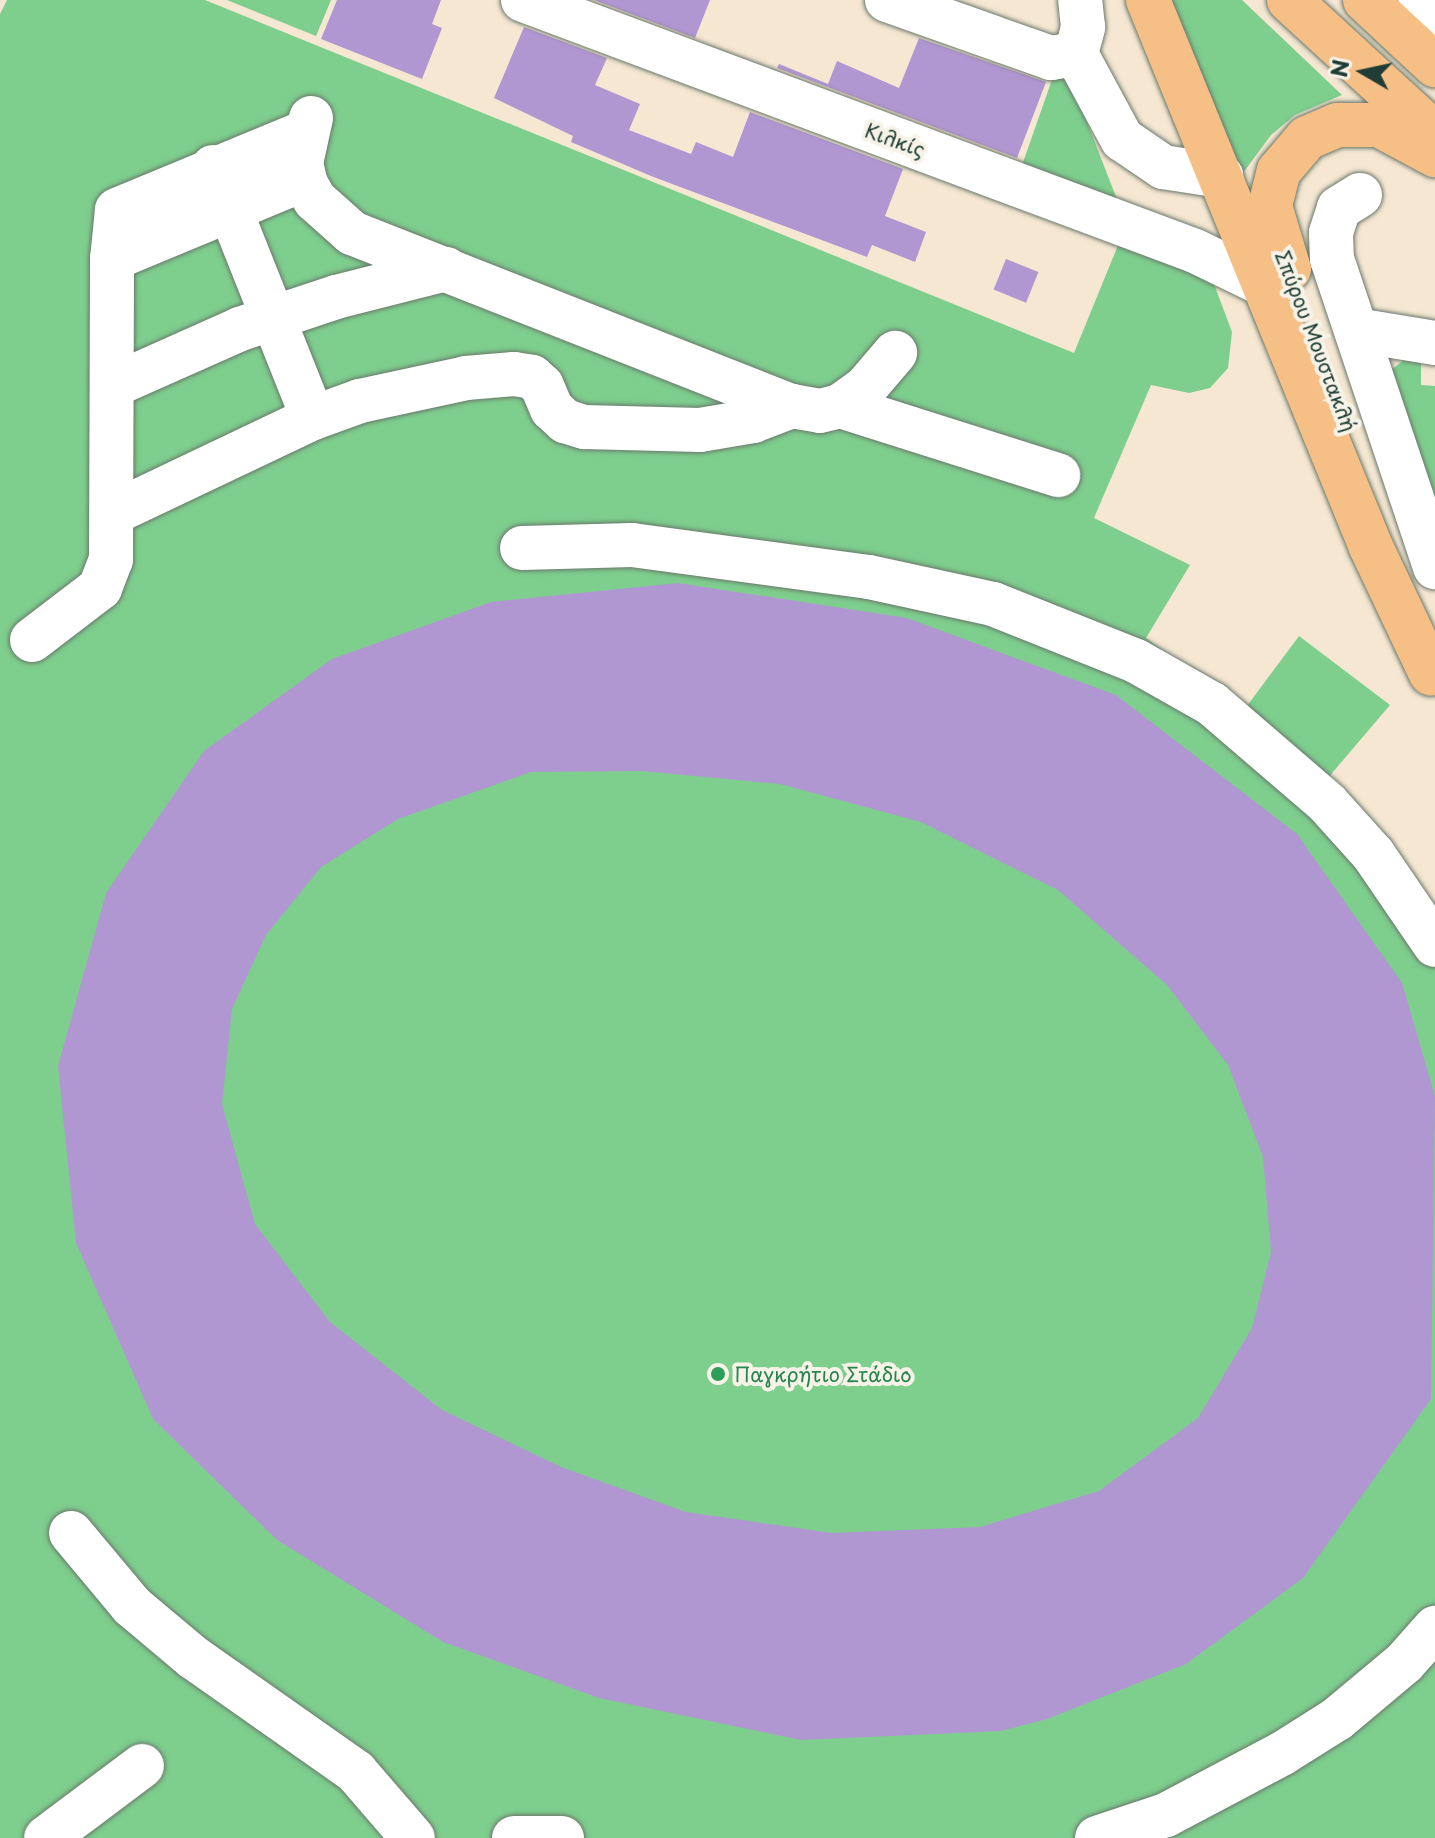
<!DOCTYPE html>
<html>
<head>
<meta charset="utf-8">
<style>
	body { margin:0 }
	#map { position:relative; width:1435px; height:1838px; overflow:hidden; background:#f5e7d2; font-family:"Playpen Sans",sans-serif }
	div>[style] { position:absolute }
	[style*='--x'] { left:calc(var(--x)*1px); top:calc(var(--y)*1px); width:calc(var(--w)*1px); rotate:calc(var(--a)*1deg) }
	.green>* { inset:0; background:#7ece8e }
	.building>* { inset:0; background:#b197d2; transform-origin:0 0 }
	.roads { filter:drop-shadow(0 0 2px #6a786b) drop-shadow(0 0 2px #6a786b) }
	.minor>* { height:44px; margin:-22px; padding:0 22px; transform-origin:22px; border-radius:22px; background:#fff }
	.major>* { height:44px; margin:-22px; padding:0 22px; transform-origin:22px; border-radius:22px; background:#f5bf86 }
	.dots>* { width:22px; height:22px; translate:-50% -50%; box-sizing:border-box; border:4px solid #f7f3e8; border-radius:50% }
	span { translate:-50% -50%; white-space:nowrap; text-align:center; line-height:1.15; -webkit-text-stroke:8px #f7f3e8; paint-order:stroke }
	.street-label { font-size:20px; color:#1f3d34 }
	.leisure-label { font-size:20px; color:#27864d }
	.left { translate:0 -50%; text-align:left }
	.north { position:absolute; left:1323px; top:32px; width:80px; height:80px; -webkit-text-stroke:6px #f7f3e8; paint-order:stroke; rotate:279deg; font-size:22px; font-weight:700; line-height:32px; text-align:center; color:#1f3d34 }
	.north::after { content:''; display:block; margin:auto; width:28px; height:36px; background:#1f3d34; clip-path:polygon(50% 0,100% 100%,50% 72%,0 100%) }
</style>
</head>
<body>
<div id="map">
	<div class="green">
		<i style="clip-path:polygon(7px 0,205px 0,1074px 353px,1123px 233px,1214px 284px,1232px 332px,1228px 368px,1210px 388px,1189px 393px,1151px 385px,1094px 518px,1190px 565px,1146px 638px,1244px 710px,1299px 636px,1390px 705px,1327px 779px,1435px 911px,1435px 1838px,0 1838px,0 14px)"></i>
		<i style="clip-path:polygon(227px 0,331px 0,316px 36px)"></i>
		<i style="clip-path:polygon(1169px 0,1242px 0,1342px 95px,1295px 115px,1271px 135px,1240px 177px)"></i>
		<i style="clip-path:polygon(1054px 74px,1071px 81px,1120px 207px,1020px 171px)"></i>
		<i style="clip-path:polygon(1421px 354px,1421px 385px,1435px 386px,1435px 529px,1391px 370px,1409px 356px)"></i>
	</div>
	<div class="building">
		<i style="clip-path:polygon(337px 0,441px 0,432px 24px,442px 28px,422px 79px,321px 39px)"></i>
		<i style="clip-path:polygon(594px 0,710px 0,695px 38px)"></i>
		<i style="clip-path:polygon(524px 27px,607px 58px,595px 85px,640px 104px,629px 130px,691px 154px,696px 142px,733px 157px,750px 112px,903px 169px,885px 216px,926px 232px,915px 262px,872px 245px,867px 257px,651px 176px,571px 142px,573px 136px,494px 98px)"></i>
		<i style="clip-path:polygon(919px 38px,1046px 82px,1017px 158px,777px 68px,779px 64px,828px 84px,837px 61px,899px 88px)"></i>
		<i style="left:1006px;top:259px;width:35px;height:33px;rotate:22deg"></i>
		<i style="clip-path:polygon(evenodd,678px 583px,907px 618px,1116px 695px,1297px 834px,1402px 983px,1435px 1096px,1431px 1399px,1303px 1578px,1186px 1664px,1047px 1719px,1001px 1731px,801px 1740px,599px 1698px,443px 1642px,277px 1540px,153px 1419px,76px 1243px,58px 1066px,106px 893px,204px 751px,332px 659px,491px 602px,678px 583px,641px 771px,780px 784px,921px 822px,1058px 890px,1167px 985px,1228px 1065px,1263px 1157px,1271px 1252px,1252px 1328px,1198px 1418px,1099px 1491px,980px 1527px,832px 1533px,686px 1512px,561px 1467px,442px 1410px,330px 1322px,255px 1224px,222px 1104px,232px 1009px,266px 935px,321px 867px,398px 819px,531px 772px,641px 771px)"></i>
	</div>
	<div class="roads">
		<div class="minor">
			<i style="--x:523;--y:0;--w:717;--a:20.48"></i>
			<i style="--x:1195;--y:251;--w:78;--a:25.9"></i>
			<i style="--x:887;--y:0;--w:174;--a:19.5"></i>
			<i style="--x:1051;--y:58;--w:25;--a:-9"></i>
			<i style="--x:1076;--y:54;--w:97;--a:61.6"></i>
			<i style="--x:1122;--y:139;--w:50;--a:34.3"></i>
			<i style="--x:1163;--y:167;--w:59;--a:8.8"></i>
			<i style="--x:1420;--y:0;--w:26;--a:54"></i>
			<i style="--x:1076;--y:54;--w:28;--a:-75"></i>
			<i style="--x:1083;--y:27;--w:27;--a:-96"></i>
			<i style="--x:311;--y:118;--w:46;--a:102.5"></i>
			<i style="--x:301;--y:163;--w:22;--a:77"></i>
			<i style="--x:306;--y:184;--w:18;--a:61"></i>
			<i style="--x:315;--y:200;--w:50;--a:41.7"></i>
			<i style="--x:352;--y:233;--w:473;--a:21.5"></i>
			<i style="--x:792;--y:406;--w:28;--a:10"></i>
			<i style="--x:820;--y:411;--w:21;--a:-14"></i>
			<i style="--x:840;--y:406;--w:32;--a:-36"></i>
			<i style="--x:866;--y:387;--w:45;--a:-49.5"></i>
			<i style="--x:213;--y:167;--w:270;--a:68.3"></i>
			<i style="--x:1360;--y:195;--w:25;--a:148"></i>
			<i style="--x:1339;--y:208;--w:26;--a:108"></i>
			<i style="--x:1331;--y:233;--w:26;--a:88"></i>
			<i style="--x:1332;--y:259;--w:325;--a:71.5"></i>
			<i style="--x:112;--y:259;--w:208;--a:-22.6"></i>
			<i style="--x:1356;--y:330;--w:80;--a:9.3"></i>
			<i style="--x:112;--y:386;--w:140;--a:-24"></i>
			<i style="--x:240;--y:329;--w:101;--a:-18.4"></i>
			<i style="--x:336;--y:297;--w:114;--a:-14.2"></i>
			<i style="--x:840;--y:406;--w:229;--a:17.6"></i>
			<i style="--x:113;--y:513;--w:221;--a:-25.4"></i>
			<i style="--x:313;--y:418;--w:50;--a:-19.9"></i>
			<i style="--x:360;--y:401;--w:108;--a:-12.2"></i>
			<i style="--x:466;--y:378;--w:48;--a:-4.8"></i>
			<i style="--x:514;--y:374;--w:18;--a:9"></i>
			<i style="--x:532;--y:377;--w:13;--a:42"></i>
			<i style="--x:542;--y:386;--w:25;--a:67"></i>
			<i style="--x:552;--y:409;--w:18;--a:43"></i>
			<i style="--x:565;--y:421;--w:20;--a:18"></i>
			<i style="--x:584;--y:427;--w:116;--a:1.5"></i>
			<i style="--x:700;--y:430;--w:54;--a:-9.6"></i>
			<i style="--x:753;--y:421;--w:42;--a:-21"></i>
			<i style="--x:522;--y:548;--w:110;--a:-1.6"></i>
			<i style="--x:632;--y:545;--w:239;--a:7.7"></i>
			<i style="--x:869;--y:577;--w:127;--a:12.3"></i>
			<i style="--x:993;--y:604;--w:154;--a:21.7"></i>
			<i style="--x:1136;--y:661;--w:87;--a:29.5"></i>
			<i style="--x:1212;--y:704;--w:152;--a:40.7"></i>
			<i style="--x:1327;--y:803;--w:69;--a:48"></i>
			<i style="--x:1373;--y:854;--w:110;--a:55.7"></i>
			<i style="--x:32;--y:640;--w:86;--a:-37.4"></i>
			<i style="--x:100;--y:588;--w:30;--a:-69"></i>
			<i style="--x:111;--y:560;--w:301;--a:-89.8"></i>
			<i style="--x:112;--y:259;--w:49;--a:-84.2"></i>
			<i style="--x:117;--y:210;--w:204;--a:-22.5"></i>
			<i style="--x:71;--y:1533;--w:95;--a:50.1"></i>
			<i style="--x:132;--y:1606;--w:81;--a:40"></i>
			<i style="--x:194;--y:1658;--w:198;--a:35.1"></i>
			<i style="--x:356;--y:1772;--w:87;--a:49.2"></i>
			<i style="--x:46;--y:1838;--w:120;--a:-36.9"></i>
			<i style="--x:514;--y:1838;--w:48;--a:0"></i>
			<i style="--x:1097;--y:1838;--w:73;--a:-18.4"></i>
			<i style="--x:1166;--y:1815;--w:132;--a:-27.9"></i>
			<i style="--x:1283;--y:1753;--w:64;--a:-32.2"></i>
			<i style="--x:1337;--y:1719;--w:87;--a:-39.9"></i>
			<i style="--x:1404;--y:1663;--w:47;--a:-48.5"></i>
		</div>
		<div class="major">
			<i style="--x:1148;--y:0;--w:591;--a:67.82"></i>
			<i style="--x:1371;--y:547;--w:140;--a:64.7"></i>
			<i style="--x:1289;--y:0;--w:198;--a:42.5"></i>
			<i style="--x:1365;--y:0;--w:96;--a:42.9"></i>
			<i style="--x:1289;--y:269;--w:66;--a:-106.8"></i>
			<i style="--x:1270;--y:206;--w:36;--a:-76"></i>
			<i style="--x:1279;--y:171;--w:43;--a:-49.7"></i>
			<i style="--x:1307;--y:138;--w:33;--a:-23"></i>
			<i style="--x:1337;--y:125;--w:42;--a:0"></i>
			<i style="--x:1379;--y:125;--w:64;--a:28.2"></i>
		</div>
	</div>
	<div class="dots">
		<i style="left:718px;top:1374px;background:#2e9e5b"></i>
	</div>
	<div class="street-label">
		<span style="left:895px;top:140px;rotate:20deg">Κιλκίς</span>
		<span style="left:1316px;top:341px;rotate:69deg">Σπύρου Μουστακλή</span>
	</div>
	<div class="leisure-label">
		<span class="left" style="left:734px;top:1374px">Παγκρήτιο Στάδιο</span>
	</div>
	<div class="north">N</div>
</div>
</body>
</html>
